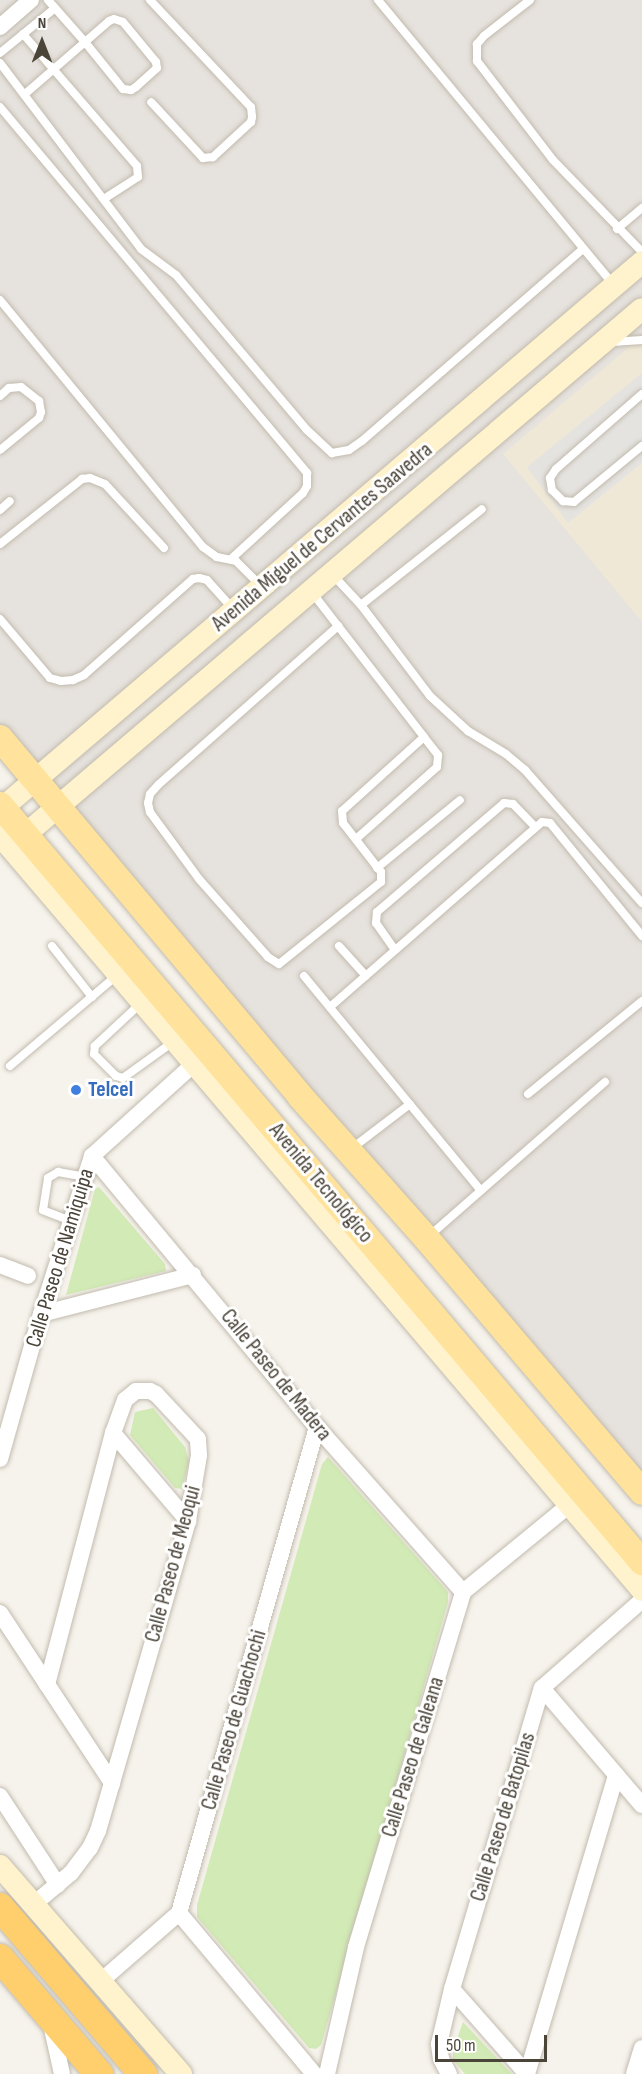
<!DOCTYPE html>
<html>
<head>
<meta charset="utf-8">
<style>
	body { margin:0 }
	#map { position:relative; width:642px; height:2074px; overflow:hidden; background:#f6f3ec; font-family:"Sofia Sans Condensed",sans-serif }
	div>[style] { position:absolute }
	[style*='--x'] { left:calc(var(--x)*1px); top:calc(var(--y)*1px); width:calc(var(--w)*1px); rotate:calc(var(--a)*1deg) }
	.industrial>* { inset:0; background:#e6e2dd }
	.education>* { inset:0; background:#efe8d6 }
	.green>* { inset:0; background:#d2eab5 }
	.parking>* { inset:0; background:#e5e3e0 }
	.roads { filter:drop-shadow(0 0 2px #c2bbae) drop-shadow(0 0 2px #c2bbae) }
	.lane>* { height:8px; margin:-4px; padding:0 4px; transform-origin:4px; border-radius:4px; background:#fff }
	.street>* { height:16px; margin:-8px; padding:0 8px; transform-origin:8px; border-radius:8px; background:#fff }
	.secondary>* { height:22px; margin:-11px; padding:0 11px; transform-origin:11px; border-radius:11px; background:#fff3cd }
	.primary>* { height:26px; margin:-13px; padding:0 13px; transform-origin:13px; border-radius:13px; background:#ffe39c }
	.highway>* { height:28px; margin:-14px; padding:0 14px; transform-origin:14px; border-radius:14px; background:#ffcf6e }
	.dots>* { width:16px; height:16px; translate:-50% -50%; box-sizing:border-box; border:3px solid #fff; border-radius:50% }
	span { translate:-50% -50%; white-space:nowrap; text-align:center; line-height:1.15; -webkit-text-stroke:6px #fff; paint-order:stroke }
	.street-label { font-size:22px; color:#4b4439 }
	.shop-label { font-size:22px; color:#366cbe; font-weight:700 }
	.left { translate:0 -50%; text-align:left }
	.north { position:absolute; left:12px; top:12px; width:60px; height:60px; -webkit-text-stroke:4px #fff; paint-order:stroke; rotate:0deg; font-size:16px; font-weight:700; line-height:24px; text-align:center; color:#4b4439 }
	.north::after { content:''; display:block; margin:auto; width:21px; height:27px; background:#4b4439; clip-path:polygon(50% 0,100% 100%,50% 72%,0 100%) }
	.scale { position:absolute; left:435px; top:2035px; width:112px; height:27px; box-sizing:border-box; border:3px solid #4b4439; border-top:0; padding-left:8px; font-size:18px; line-height:21px; white-space:nowrap; color:#4b4439; -webkit-text-stroke:4px #fff; paint-order:stroke }
</style>
</head>
<body>
<div id="map">
	<div class="industrial">
		<i style="clip-path:polygon(0 0,642px 0,642px 1482px,0 733px)"></i>
	</div>
	<div class="education">
		<i style="clip-path:polygon(642px 336px,642px 622px,503px 454px)"></i>
	</div>
	<div class="green">
		<i style="clip-path:polygon(99px 1187px,165px 1264px,166px 1271px,66px 1295px,95px 1189px)"></i>
		<i style="clip-path:polygon(153px 1408px,185px 1447px,189px 1461px,182px 1489px,175px 1488px,130px 1435px,135px 1412px)"></i>
		<i style="clip-path:polygon(328px 1457px,448px 1592px,448px 1602px,321px 2045px,316px 2049px,309px 2048px,197px 1917px,197px 1905px,322px 1464px)"></i>
		<i style="clip-path:polygon(463px 2022px,478px 2038px,512px 2074px,465px 2074px,453px 2060px,453px 2050px)"></i>
	</div>
	<div class="parking">
		<i style="clip-path:polygon(642px 373px,642px 463px,568px 523px,527px 467px)"></i>
	</div>
	<div class="roads">
		<div class="lane">
			<i style="--x:150;--y:0;--w:147;--a:46.7"></i>
			<i style="--x:251;--y:107;--w:10;--a:84"></i>
			<i style="--x:252;--y:117;--w:5;--a:101"></i>
			<i style="--x:251;--y:122;--w:52;--a:137.4"></i>
			<i style="--x:213;--y:157;--w:10;--a:174"></i>
			<i style="--x:203;--y:158;--w:76;--a:-132.9"></i>
			<i style="--x:378;--y:0;--w:370;--a:50.4"></i>
			<i style="--x:530;--y:0;--w:58;--a:142"></i>
			<i style="--x:484;--y:36;--w:11;--a:131"></i>
			<i style="--x:477;--y:44;--w:17;--a:90"></i>
			<i style="--x:477;--y:61;--w:125;--a:52.5"></i>
			<i style="--x:553;--y:160;--w:128;--a:45.9"></i>
			<i style="--x:23;--y:34;--w:174;--a:49.2"></i>
			<i style="--x:137;--y:166;--w:11;--a:85"></i>
			<i style="--x:138;--y:177;--w:40;--a:147.1"></i>
			<i style="--x:0;--y:53;--w:71;--a:-39.3"></i>
			<i style="--x:0;--y:63;--w:233;--a:52.8"></i>
			<i style="--x:141;--y:249;--w:44;--a:36.6"></i>
			<i style="--x:176;--y:275;--w:203;--a:49.8"></i>
			<i style="--x:307;--y:430;--w:34;--a:43"></i>
			<i style="--x:332;--y:453;--w:17;--a:-10"></i>
			<i style="--x:349;--y:450;--w:16;--a:-35"></i>
			<i style="--x:362;--y:441;--w:293;--a:-41"></i>
			<i style="--x:25;--y:94;--w:79;--a:-40.9"></i>
			<i style="--x:85;--y:42;--w:32;--a:-41"></i>
			<i style="--x:109;--y:21;--w:5;--a:-22"></i>
			<i style="--x:114;--y:19;--w:9;--a:18"></i>
			<i style="--x:123;--y:22;--w:52;--a:50.5"></i>
			<i style="--x:156;--y:62;--w:6;--a:81"></i>
			<i style="--x:157;--y:68;--w:28;--a:138"></i>
			<i style="--x:136;--y:87;--w:6;--a:149"></i>
			<i style="--x:131;--y:90;--w:8;--a:-173"></i>
			<i style="--x:123;--y:89;--w:60;--a:-129"></i>
			<i style="--x:85;--y:42;--w:56;--a:-131.4"></i>
			<i style="--x:0;--y:107;--w:478;--a:50"></i>
			<i style="--x:307;--y:473;--w:13;--a:90"></i>
			<i style="--x:307;--y:486;--w:8;--a:120"></i>
			<i style="--x:303;--y:493;--w:98;--a:137.5"></i>
			<i style="--x:617;--y:229;--w:33;--a:-40"></i>
			<i style="--x:0;--y:300;--w:320;--a:50.6"></i>
			<i style="--x:203;--y:547;--w:17;--a:36"></i>
			<i style="--x:217;--y:557;--w:19;--a:12"></i>
			<i style="--x:236;--y:561;--w:34;--a:45"></i>
			<i style="--x:612;--y:342;--w:30;--a:-4"></i>
			<i style="--x:642;--y:394;--w:114;--a:138.9"></i>
			<i style="--x:556;--y:469;--w:11;--a:124"></i>
			<i style="--x:550;--y:478;--w:12;--a:81"></i>
			<i style="--x:552;--y:490;--w:16;--a:45"></i>
			<i style="--x:563;--y:501;--w:11;--a:5"></i>
			<i style="--x:574;--y:502;--w:88;--a:-39.5"></i>
			<i style="--x:0;--y:396;--w:12;--a:-42"></i>
			<i style="--x:9;--y:388;--w:12;--a:-5"></i>
			<i style="--x:21;--y:387;--w:23;--a:38"></i>
			<i style="--x:39;--y:401;--w:11;--a:80"></i>
			<i style="--x:41;--y:412;--w:6;--a:108"></i>
			<i style="--x:39;--y:418;--w:50;--a:140.6"></i>
			<i style="--x:0;--y:510;--w:13;--a:-42"></i>
			<i style="--x:0;--y:544;--w:105;--a:-38.4"></i>
			<i style="--x:82;--y:479;--w:8;--a:-7"></i>
			<i style="--x:90;--y:478;--w:16;--a:22"></i>
			<i style="--x:105;--y:484;--w:87;--a:47.3"></i>
			<i style="--x:332;--y:574;--w:42;--a:46.9"></i>
			<i style="--x:361;--y:605;--w:154;--a:-38.4"></i>
			<i style="--x:311;--y:591;--w:44;--a:52.4"></i>
			<i style="--x:338;--y:626;--w:140;--a:52.2"></i>
			<i style="--x:424;--y:737;--w:110;--a:137.9"></i>
			<i style="--x:342;--y:811;--w:12;--a:85"></i>
			<i style="--x:343;--y:823;--w:62;--a:52.2"></i>
			<i style="--x:381;--y:872;--w:10;--a:90"></i>
			<i style="--x:381;--y:882;--w:131;--a:141.2"></i>
			<i style="--x:279;--y:964;--w:13;--a:-148"></i>
			<i style="--x:268;--y:957;--w:104;--a:-131.5"></i>
			<i style="--x:199;--y:879;--w:83;--a:-126.2"></i>
			<i style="--x:150;--y:812;--w:9;--a:-103"></i>
			<i style="--x:148;--y:803;--w:9;--a:-77"></i>
			<i style="--x:150;--y:794;--w:13;--a:-48"></i>
			<i style="--x:159;--y:784;--w:239;--a:-41.4"></i>
			<i style="--x:361;--y:605;--w:114;--a:52.8"></i>
			<i style="--x:430;--y:696;--w:52;--a:42.6"></i>
			<i style="--x:468;--y:731;--w:44;--a:31.2"></i>
			<i style="--x:506;--y:754;--w:25;--a:40"></i>
			<i style="--x:525;--y:770;--w:177;--a:48.7"></i>
			<i style="--x:0;--y:619;--w:77;--a:49.7"></i>
			<i style="--x:50;--y:678;--w:11;--a:15"></i>
			<i style="--x:61;--y:681;--w:12;--a:-5"></i>
			<i style="--x:73;--y:680;--w:12;--a:-24"></i>
			<i style="--x:84;--y:675;--w:145;--a:-41.4"></i>
			<i style="--x:193;--y:579;--w:6;--a:-9"></i>
			<i style="--x:199;--y:578;--w:8;--a:14"></i>
			<i style="--x:207;--y:580;--w:39;--a:48"></i>
			<i style="--x:356;--y:839;--w:108;--a:-41.6"></i>
			<i style="--x:437;--y:767;--w:12;--a:-85"></i>
			<i style="--x:438;--y:755;--w:23;--a:-128"></i>
			<i style="--x:377;--y:868;--w:107;--a:-39.3"></i>
			<i style="--x:52;--y:946;--w:65;--a:51.9"></i>
			<i style="--x:339;--y:946;--w:40;--a:48"></i>
			<i style="--x:395;--y:950;--w:33;--a:-125"></i>
			<i style="--x:376;--y:923;--w:11;--a:-85"></i>
			<i style="--x:377;--y:912;--w:167;--a:-40.6"></i>
			<i style="--x:504;--y:803;--w:9;--a:6"></i>
			<i style="--x:513;--y:804;--w:30;--a:46"></i>
			<i style="--x:304;--y:976;--w:278;--a:50.5"></i>
			<i style="--x:140;--y:1004;--w:62;--a:137"></i>
			<i style="--x:95;--y:1046;--w:8;--a:97"></i>
			<i style="--x:94;--y:1054;--w:31;--a:45"></i>
			<i style="--x:116;--y:1076;--w:7;--a:16"></i>
			<i style="--x:123;--y:1078;--w:62;--a:-35.8"></i>
			<i style="--x:330;--y:1007;--w:281;--a:-41.1"></i>
			<i style="--x:542;--y:822;--w:8;--a:7"></i>
			<i style="--x:550;--y:823;--w:146;--a:50.8"></i>
			<i style="--x:10;--y:1066;--w:139;--a:-40.3"></i>
			<i style="--x:528;--y:1094;--w:147;--a:-39.2"></i>
			<i style="--x:351;--y:1149;--w:74;--a:-37.3"></i>
			<i style="--x:71;--y:1221;--w:30;--a:-159"></i>
			<i style="--x:43;--y:1210;--w:32;--a:-81"></i>
			<i style="--x:48;--y:1178;--w:12;--a:-31"></i>
			<i style="--x:58;--y:1172;--w:27;--a:10"></i>
			<i style="--x:429;--y:1236;--w:234;--a:-41.2"></i>
		</div>
		<div class="street">
			<i style="--x:0;--y:27;--w:41;--a:-41.1"></i>
			<i style="--x:92;--y:1156;--w:352;--a:50.3"></i>
			<i style="--x:317;--y:1427;--w:220;--a:48.5"></i>
			<i style="--x:0;--y:1265;--w:30;--a:21"></i>
			<i style="--x:41;--y:1314;--w:157;--a:-14.4"></i>
			<i style="--x:113;--y:1433;--w:116;--a:49.6"></i>
			<i style="--x:0;--y:1459;--w:151;--a:-74.2"></i>
			<i style="--x:41;--y:1314;--w:166;--a:-72.1"></i>
			<i style="--x:92;--y:1156;--w:139;--a:-42.1"></i>
			<i style="--x:0;--y:1613;--w:204;--a:56.6"></i>
			<i style="--x:542;--y:1688;--w:154;--a:49.5"></i>
			<i style="--x:0;--y:1796;--w:106;--a:56.9"></i>
			<i style="--x:34;--y:1904;--w:48;--a:-40"></i>
			<i style="--x:71;--y:1873;--w:31;--a:-53"></i>
			<i style="--x:90;--y:1848;--w:19;--a:-65"></i>
			<i style="--x:98;--y:1831;--w:323;--a:-73.8"></i>
			<i style="--x:188;--y:1521;--w:67;--a:-80.5"></i>
			<i style="--x:199;--y:1455;--w:16;--a:-94"></i>
			<i style="--x:198;--y:1439;--w:62;--a:-133"></i>
			<i style="--x:156;--y:1394;--w:7;--a:-153"></i>
			<i style="--x:150;--y:1391;--w:14;--a:180"></i>
			<i style="--x:136;--y:1391;--w:14;--a:141"></i>
			<i style="--x:125;--y:1400;--w:35;--a:110"></i>
			<i style="--x:113;--y:1433;--w:260;--a:104.7"></i>
			<i style="--x:179;--y:1913;--w:210;--a:50"></i>
			<i style="--x:101;--y:1981;--w:103;--a:-41.1"></i>
			<i style="--x:179;--y:1913;--w:505;--a:-74.15"></i>
			<i style="--x:452;--y:1989;--w:113;--a:48.6"></i>
			<i style="--x:51;--y:2024;--w:51;--a:77.6"></i>
			<i style="--x:327;--y:2074;--w:130;--a:-77.1"></i>
			<i style="--x:356;--y:1947;--w:371;--a:-73.2"></i>
			<i style="--x:463;--y:1592;--w:149;--a:-39.3"></i>
			<i style="--x:449;--y:2074;--w:17;--a:-118"></i>
			<i style="--x:441;--y:2059;--w:15;--a:-98"></i>
			<i style="--x:439;--y:2044;--w:57;--a:-76.7"></i>
			<i style="--x:452;--y:1989;--w:314;--a:-73.4"></i>
			<i style="--x:542;--y:1688;--w:133;--a:-41.3"></i>
			<i style="--x:527;--y:2074;--w:312;--a:-73.4"></i>
			<i style="--x:634;--y:2074;--w:27;--a:-73"></i>
		</div>
		<div class="secondary">
			<i style="--x:0;--y:810;--w:844;--a:-40.48"></i>
			<i style="--x:0;--y:835;--w:991;--a:49.62"></i>
			<i style="--x:13;--y:845;--w:826;--a:-40.44"></i>
			<i style="--x:0;--y:1866;--w:276;--a:49"></i>
		</div>
		<div class="primary">
			<i style="--x:0;--y:738;--w:467;--a:50"></i>
			<i style="--x:300;--y:1096;--w:191;--a:48.4"></i>
			<i style="--x:427;--y:1239;--w:332;--a:49.6"></i>
			<i style="--x:0;--y:805;--w:993;--a:49.7"></i>
		</div>
		<div class="highway">
			<i style="--x:0;--y:1907;--w:220;--a:49.4"></i>
			<i style="--x:0;--y:1958;--w:153;--a:49.5"></i>
		</div>
	</div>
	<div class="dots">
		<i style="left:76px;top:1090px;background:#3f7fe0"></i>
	</div>
	<div class="street-label">
		<span style="left:322px;top:537px;rotate:-40deg">Avenida Miguel de Cervantes Saavedra</span>
		<span style="left:321px;top:1183px;rotate:50deg">Avenida Tecnológico</span>
		<span style="left:60px;top:1258px;rotate:-73deg">Calle Paseo de Namiquipa</span>
		<span style="left:276px;top:1375px;rotate:51deg">Calle Paseo de Madera</span>
		<span style="left:173px;top:1564px;rotate:-75deg">Calle Paseo de Meoqui</span>
		<span style="left:234px;top:1720px;rotate:-74deg">Calle Paseo de Guachochi</span>
		<span style="left:413px;top:1757px;rotate:-73deg">Calle Paseo de Galeana</span>
		<span style="left:503px;top:1817px;rotate:-73deg">Calle Paseo de Batopilas</span>
	</div>
	<div class="shop-label">
		<span class="left" style="left:88px;top:1090px">Telcel</span>
	</div>
	<div class="north">N</div>
	<div class="scale">50 m</div>
</div>
</body>
</html>
